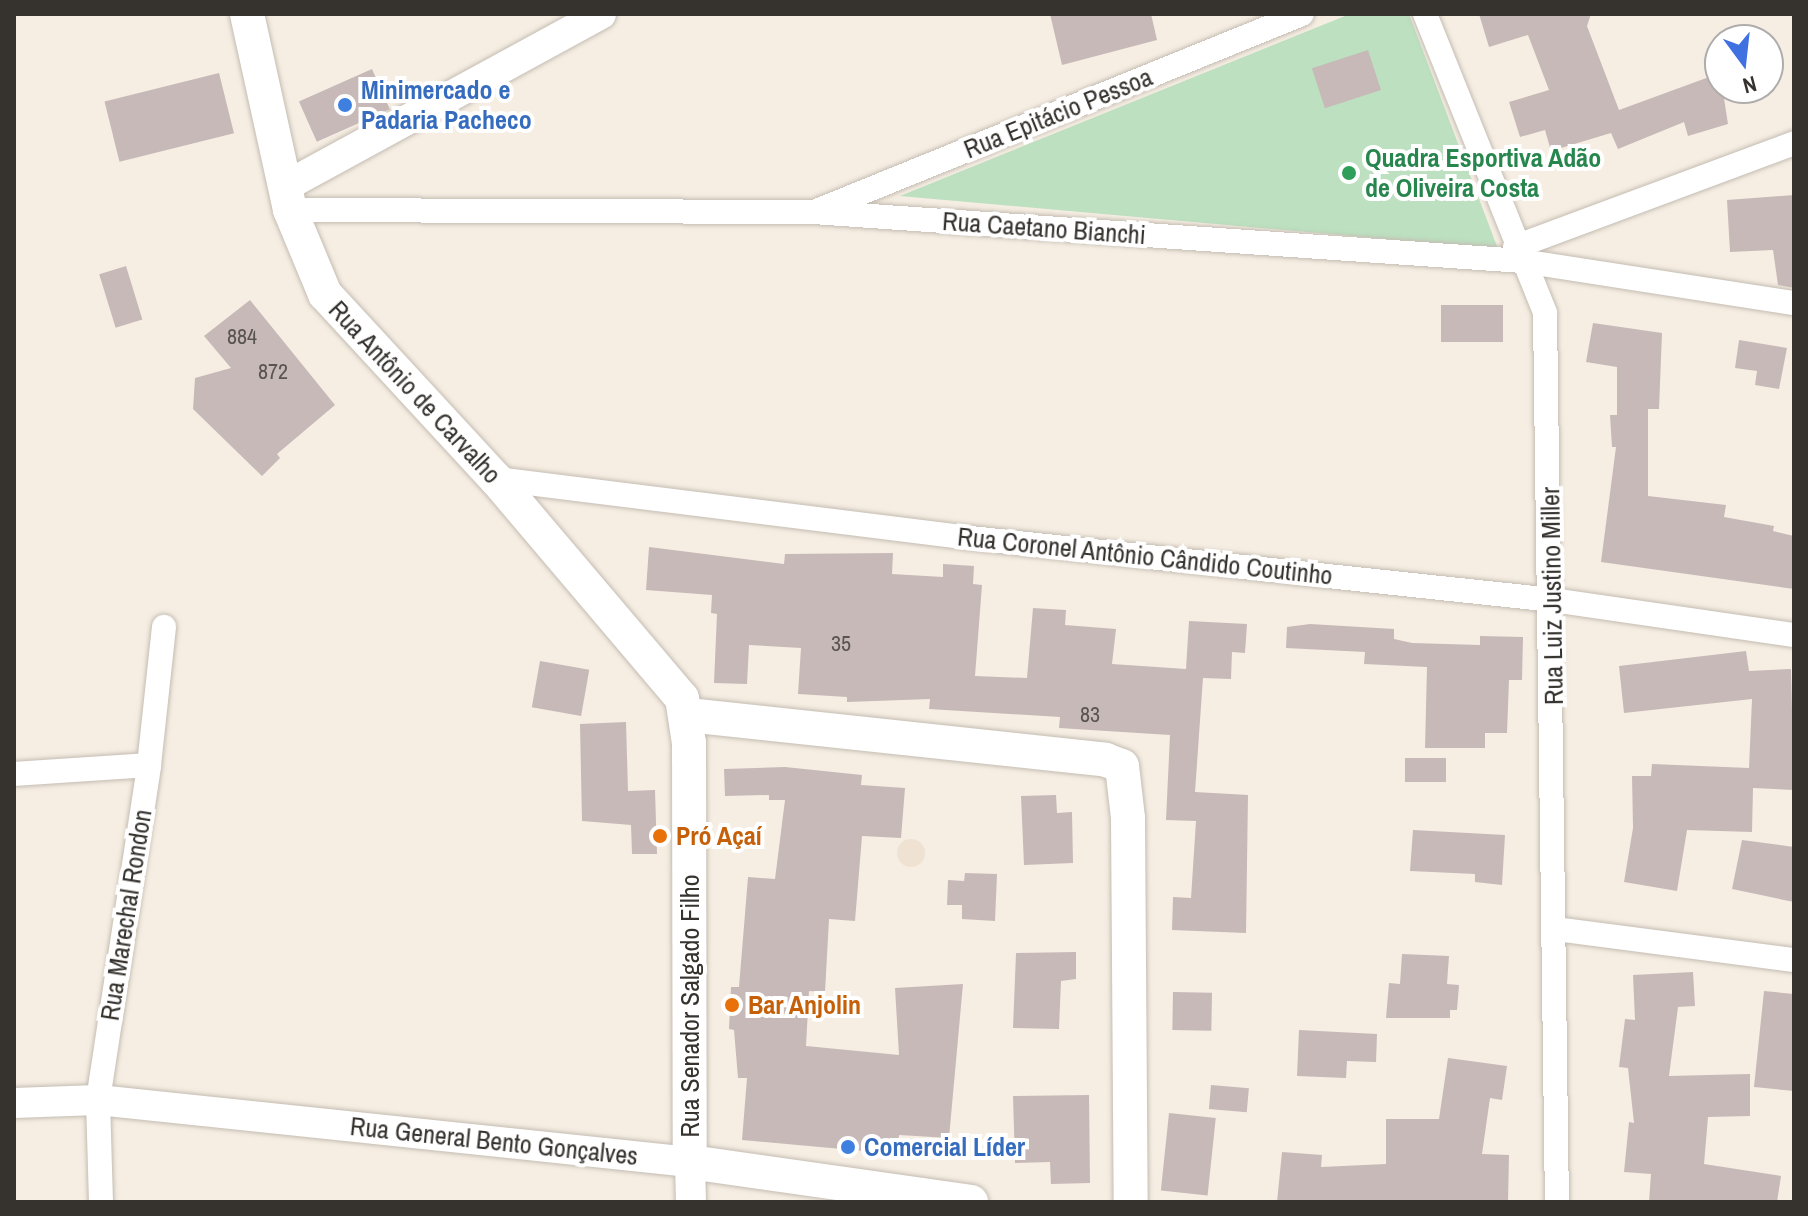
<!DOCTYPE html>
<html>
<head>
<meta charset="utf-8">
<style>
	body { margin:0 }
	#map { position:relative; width:1808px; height:1216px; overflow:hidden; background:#f6eee3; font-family:"Archivo Narrow",sans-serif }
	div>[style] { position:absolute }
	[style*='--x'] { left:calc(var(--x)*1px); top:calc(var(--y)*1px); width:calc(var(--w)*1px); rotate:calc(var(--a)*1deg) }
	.built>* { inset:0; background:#efe2d2 }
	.round { border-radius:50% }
	.green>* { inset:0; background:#bce0c0 }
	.building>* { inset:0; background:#c7b9b8; transform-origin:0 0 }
	.roads { filter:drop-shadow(0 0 2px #c4bcb2) drop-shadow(0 0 2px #c4bcb2) }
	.minor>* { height:24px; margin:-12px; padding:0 12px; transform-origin:12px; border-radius:12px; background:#fff }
	.tertiary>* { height:30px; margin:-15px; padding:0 15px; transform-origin:15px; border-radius:15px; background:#fff }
	.secondary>* { height:34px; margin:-17px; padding:0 17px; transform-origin:17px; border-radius:17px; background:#fff }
	.dots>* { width:22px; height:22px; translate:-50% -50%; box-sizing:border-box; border:4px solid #fff; border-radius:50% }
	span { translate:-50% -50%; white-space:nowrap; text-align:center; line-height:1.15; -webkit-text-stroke:8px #fff; paint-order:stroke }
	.number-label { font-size:22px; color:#5a5451 }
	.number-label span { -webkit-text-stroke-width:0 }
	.shop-label { font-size:26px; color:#366cbe; font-weight:700 }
	.left { translate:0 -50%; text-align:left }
	.street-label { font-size:26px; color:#36332f }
	.leisure-label { font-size:26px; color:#27864d; font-weight:700 }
	.food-label { font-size:26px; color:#c56008; font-weight:700 }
	.frame { position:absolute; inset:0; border:16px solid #36332f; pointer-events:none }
	.north { position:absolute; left:1704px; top:24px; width:80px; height:80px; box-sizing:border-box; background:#fff; border:2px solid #afadac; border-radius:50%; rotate:165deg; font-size:22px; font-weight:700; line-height:32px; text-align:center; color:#36332f }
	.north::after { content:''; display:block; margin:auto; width:28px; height:36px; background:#3f71e1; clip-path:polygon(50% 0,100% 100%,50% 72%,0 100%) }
</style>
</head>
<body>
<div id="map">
	<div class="built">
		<i class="round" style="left:897px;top:839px;width:28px;height:28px"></i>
	</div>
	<div class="green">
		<i style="clip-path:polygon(1350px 14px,1409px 14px,1498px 249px,900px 196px)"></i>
	</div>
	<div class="building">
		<i style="clip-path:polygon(1050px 14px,1151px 14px,1157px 40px,1062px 65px)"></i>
		<i style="clip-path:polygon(1479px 14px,1591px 14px,1587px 26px,1619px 110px,1720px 73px,1728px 124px,1688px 136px,1684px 122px,1618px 149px,1611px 133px,1551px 151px,1545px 130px,1520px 137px,1509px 102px,1549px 90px,1528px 35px,1489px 47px)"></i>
		<i style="left:1368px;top:50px;width:42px;height:59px;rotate:72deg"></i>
		<i style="left:372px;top:69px;width:44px;height:80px;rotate:66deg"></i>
		<i style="left:219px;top:73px;width:62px;height:118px;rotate:76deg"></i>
		<i style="clip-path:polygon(1794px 195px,1794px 288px,1778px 285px,1773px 250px,1730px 252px,1727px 200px)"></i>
		<i style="left:126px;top:266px;width:56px;height:28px;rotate:73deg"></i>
		<i style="clip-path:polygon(250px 300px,335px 405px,277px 454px,280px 458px,262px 476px,193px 409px,195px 378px,231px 368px,204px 336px)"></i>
		<i style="left:1441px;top:305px;width:62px;height:37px"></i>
		<i style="clip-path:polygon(1593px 323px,1662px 333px,1659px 409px,1648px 409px,1648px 496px,1726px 505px,1724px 517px,1774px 526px,1773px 531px,1794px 536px,1794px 589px,1601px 562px,1616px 447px,1612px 447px,1610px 415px,1617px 415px,1617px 367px,1586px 362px)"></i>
		<i style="clip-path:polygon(1739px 340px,1787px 348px,1779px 389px,1755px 385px,1757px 371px,1735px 368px)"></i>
		<i style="clip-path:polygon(649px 547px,784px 564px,785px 554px,893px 553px,892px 574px,943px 577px,943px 564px,974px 566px,973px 584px,982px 585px,975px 676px,1027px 678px,1033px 608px,1066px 610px,1065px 625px,1116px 629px,1112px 664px,1186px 669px,1189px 621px,1247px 624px,1245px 653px,1232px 652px,1231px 679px,1203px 678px,1195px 792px,1248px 795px,1246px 933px,1172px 930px,1173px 897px,1191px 898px,1196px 821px,1166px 820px,1170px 735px,1059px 728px,1060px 717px,929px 709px,930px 699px,847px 702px,847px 697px,798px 694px,801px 648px,749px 645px,747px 684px,714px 683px,717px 614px,711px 613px,712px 595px,646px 590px)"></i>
		<i style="clip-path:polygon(1310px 624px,1394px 629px,1394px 639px,1412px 643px,1480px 645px,1480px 636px,1523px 637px,1522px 680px,1509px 680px,1507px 733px,1485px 733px,1485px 748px,1425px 748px,1427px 667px,1364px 664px,1365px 652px,1286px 648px,1287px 627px)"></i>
		<i style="clip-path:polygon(1746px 651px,1749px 671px,1791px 669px,1794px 790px,1753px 788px,1752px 832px,1687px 830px,1677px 891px,1624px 882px,1633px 828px,1632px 776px,1651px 776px,1652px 764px,1749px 768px,1752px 699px,1624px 713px,1619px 666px)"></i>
		<i style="left:540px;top:661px;width:50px;height:47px;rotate:10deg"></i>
		<i style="clip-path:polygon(626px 722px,628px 791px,655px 790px,657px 854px,632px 854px,631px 825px,582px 821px,580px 724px)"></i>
		<i style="left:1405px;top:758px;width:41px;height:24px"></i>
		<i style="clip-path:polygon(785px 767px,862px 775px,861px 785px,905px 788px,901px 838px,862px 836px,855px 921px,829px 919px,825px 992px,809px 991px,806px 1046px,899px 1055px,895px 988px,963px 984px,949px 1138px,899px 1135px,897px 1154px,742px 1140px,747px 1078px,738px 1078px,734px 1030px,729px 1029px,731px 987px,739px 987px,748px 877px,775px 879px,785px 800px,769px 800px,769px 795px,725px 796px,724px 769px)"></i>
		<i style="clip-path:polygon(1056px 795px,1057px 813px,1072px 812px,1073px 863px,1024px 865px,1021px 796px)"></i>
		<i style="clip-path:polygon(1413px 830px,1505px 835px,1502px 885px,1475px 882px,1475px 874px,1410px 871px)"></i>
		<i style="clip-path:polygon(1742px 840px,1794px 847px,1794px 902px,1732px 889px)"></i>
		<i style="clip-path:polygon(965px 873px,997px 874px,995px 921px,962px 919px,962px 905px,947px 905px,948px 880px,964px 881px)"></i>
		<i style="clip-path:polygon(1076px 952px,1076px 979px,1061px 981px,1059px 1029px,1013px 1028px,1016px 953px)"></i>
		<i style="clip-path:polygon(1402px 954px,1449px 956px,1447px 984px,1459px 985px,1457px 1010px,1450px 1010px,1450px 1018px,1386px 1018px,1389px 983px,1400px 984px)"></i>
		<i style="clip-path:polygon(1693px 972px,1695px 1006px,1678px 1007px,1669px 1076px,1750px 1074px,1750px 1116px,1708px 1117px,1704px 1164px,1781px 1176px,1777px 1202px,1649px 1202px,1651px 1174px,1624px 1172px,1629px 1122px,1634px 1123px,1628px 1068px,1619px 1067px,1625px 1019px,1635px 1020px,1633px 975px)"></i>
		<i style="clip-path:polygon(1764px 991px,1794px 994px,1794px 1091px,1754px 1087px)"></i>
		<i style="left:1173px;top:992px;width:39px;height:38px;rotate:1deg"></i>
		<i style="clip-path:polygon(1299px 1030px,1377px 1034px,1376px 1062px,1347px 1061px,1346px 1078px,1297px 1076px)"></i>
		<i style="clip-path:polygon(1448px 1058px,1507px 1066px,1502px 1100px,1490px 1098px,1482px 1154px,1509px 1155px,1508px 1202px,1277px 1202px,1282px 1152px,1322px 1155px,1321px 1167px,1386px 1164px,1386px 1119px,1439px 1119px)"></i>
		<i style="left:1211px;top:1085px;width:38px;height:24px;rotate:5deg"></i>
		<i style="clip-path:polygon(1089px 1095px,1090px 1183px,1051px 1184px,1050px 1162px,1015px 1163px,1013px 1096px)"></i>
		<i style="left:1169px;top:1113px;width:47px;height:78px;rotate:6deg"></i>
	</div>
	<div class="roads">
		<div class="minor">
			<i style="--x:1425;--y:14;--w:322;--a:68.1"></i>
			<i style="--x:1545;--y:313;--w:889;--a:89.23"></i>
			<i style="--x:290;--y:210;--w:523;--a:0.22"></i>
			<i style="--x:813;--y:212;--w:711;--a:3.95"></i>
			<i style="--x:1522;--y:261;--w:275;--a:8.8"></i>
			<i style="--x:819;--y:210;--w:521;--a:-22.09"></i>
			<i style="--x:1515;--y:247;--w:298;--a:-20.4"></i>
			<i style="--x:496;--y:479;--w:479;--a:7.1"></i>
			<i style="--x:971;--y:538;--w:585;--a:6.08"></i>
			<i style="--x:1553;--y:600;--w:244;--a:8.3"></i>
			<i style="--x:14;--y:774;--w:135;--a:-3.8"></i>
			<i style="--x:1555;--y:929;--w:241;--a:7.4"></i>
			<i style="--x:101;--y:1202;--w:102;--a:-91.7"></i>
			<i style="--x:98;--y:1100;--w:339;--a:-81.3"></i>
			<i style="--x:149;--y:765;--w:139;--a:-83.8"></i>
		</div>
		<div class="tertiary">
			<i style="--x:284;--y:187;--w:361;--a:-28.6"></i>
			<i style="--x:14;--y:1103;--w:84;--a:-2"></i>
			<i style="--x:98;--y:1100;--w:595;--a:5.98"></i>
			<i style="--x:690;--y:1162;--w:40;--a:88.6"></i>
		</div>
		<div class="secondary">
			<i style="--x:247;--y:14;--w:201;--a:77.6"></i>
			<i style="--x:290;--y:210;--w:91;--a:67.4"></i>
			<i style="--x:325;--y:294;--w:252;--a:47.3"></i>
			<i style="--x:496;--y:479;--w:287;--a:49.7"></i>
			<i style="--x:682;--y:698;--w:46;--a:81.2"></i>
			<i style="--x:689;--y:743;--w:419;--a:89.9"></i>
			<i style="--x:690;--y:1162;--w:284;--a:8.1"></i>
			<i style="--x:688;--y:715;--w:420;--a:6.1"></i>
			<i style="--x:1106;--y:760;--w:17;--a:21"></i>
			<i style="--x:1122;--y:766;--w:52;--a:83.4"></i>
			<i style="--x:1128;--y:818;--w:384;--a:89.6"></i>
		</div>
	</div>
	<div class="dots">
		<i style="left:345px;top:105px;background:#3f7fe0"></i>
		<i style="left:1349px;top:173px;background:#2e9e5b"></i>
		<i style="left:660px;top:836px;background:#e8710a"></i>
		<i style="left:732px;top:1005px;background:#e8710a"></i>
		<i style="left:848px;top:1147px;background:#3f7fe0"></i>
	</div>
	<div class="number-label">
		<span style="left:242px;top:337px">884</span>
		<span style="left:273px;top:372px">872</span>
		<span style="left:841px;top:644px">35</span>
		<span style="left:1090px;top:715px">83</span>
	</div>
	<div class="shop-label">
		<span class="left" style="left:361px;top:105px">Minimercado e<br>Padaria Pacheco</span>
		<span class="left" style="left:864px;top:1147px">Comercial Líder</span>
	</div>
	<div class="street-label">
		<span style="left:1058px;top:113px;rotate:-22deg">Rua Epitácio Pessoa</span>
		<span style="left:1044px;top:228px;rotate:4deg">Rua Caetano Bianchi</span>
		<span style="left:415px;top:392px;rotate:47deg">Rua Antônio de Carvalho</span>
		<span style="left:1145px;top:556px;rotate:6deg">Rua Coronel Antônio Cândido Coutinho</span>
		<span style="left:1552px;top:596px;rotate:-91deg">Rua Luiz Justino Miller</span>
		<span style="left:126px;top:915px;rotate:-81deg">Rua Marechal Rondon</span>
		<span style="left:690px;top:1006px;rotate:-90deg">Rua Senador Salgado Filho</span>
		<span style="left:494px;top:1141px;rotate:6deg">Rua General Bento Gonçalves</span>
	</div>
	<div class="leisure-label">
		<span class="left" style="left:1365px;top:173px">Quadra Esportiva Adão<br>de Oliveira Costa</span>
	</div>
	<div class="food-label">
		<span class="left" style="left:676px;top:836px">Pró Açaí</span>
		<span class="left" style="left:748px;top:1005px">Bar Anjolin</span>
	</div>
	<div class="frame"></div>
	<div class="north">N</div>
</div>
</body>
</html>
